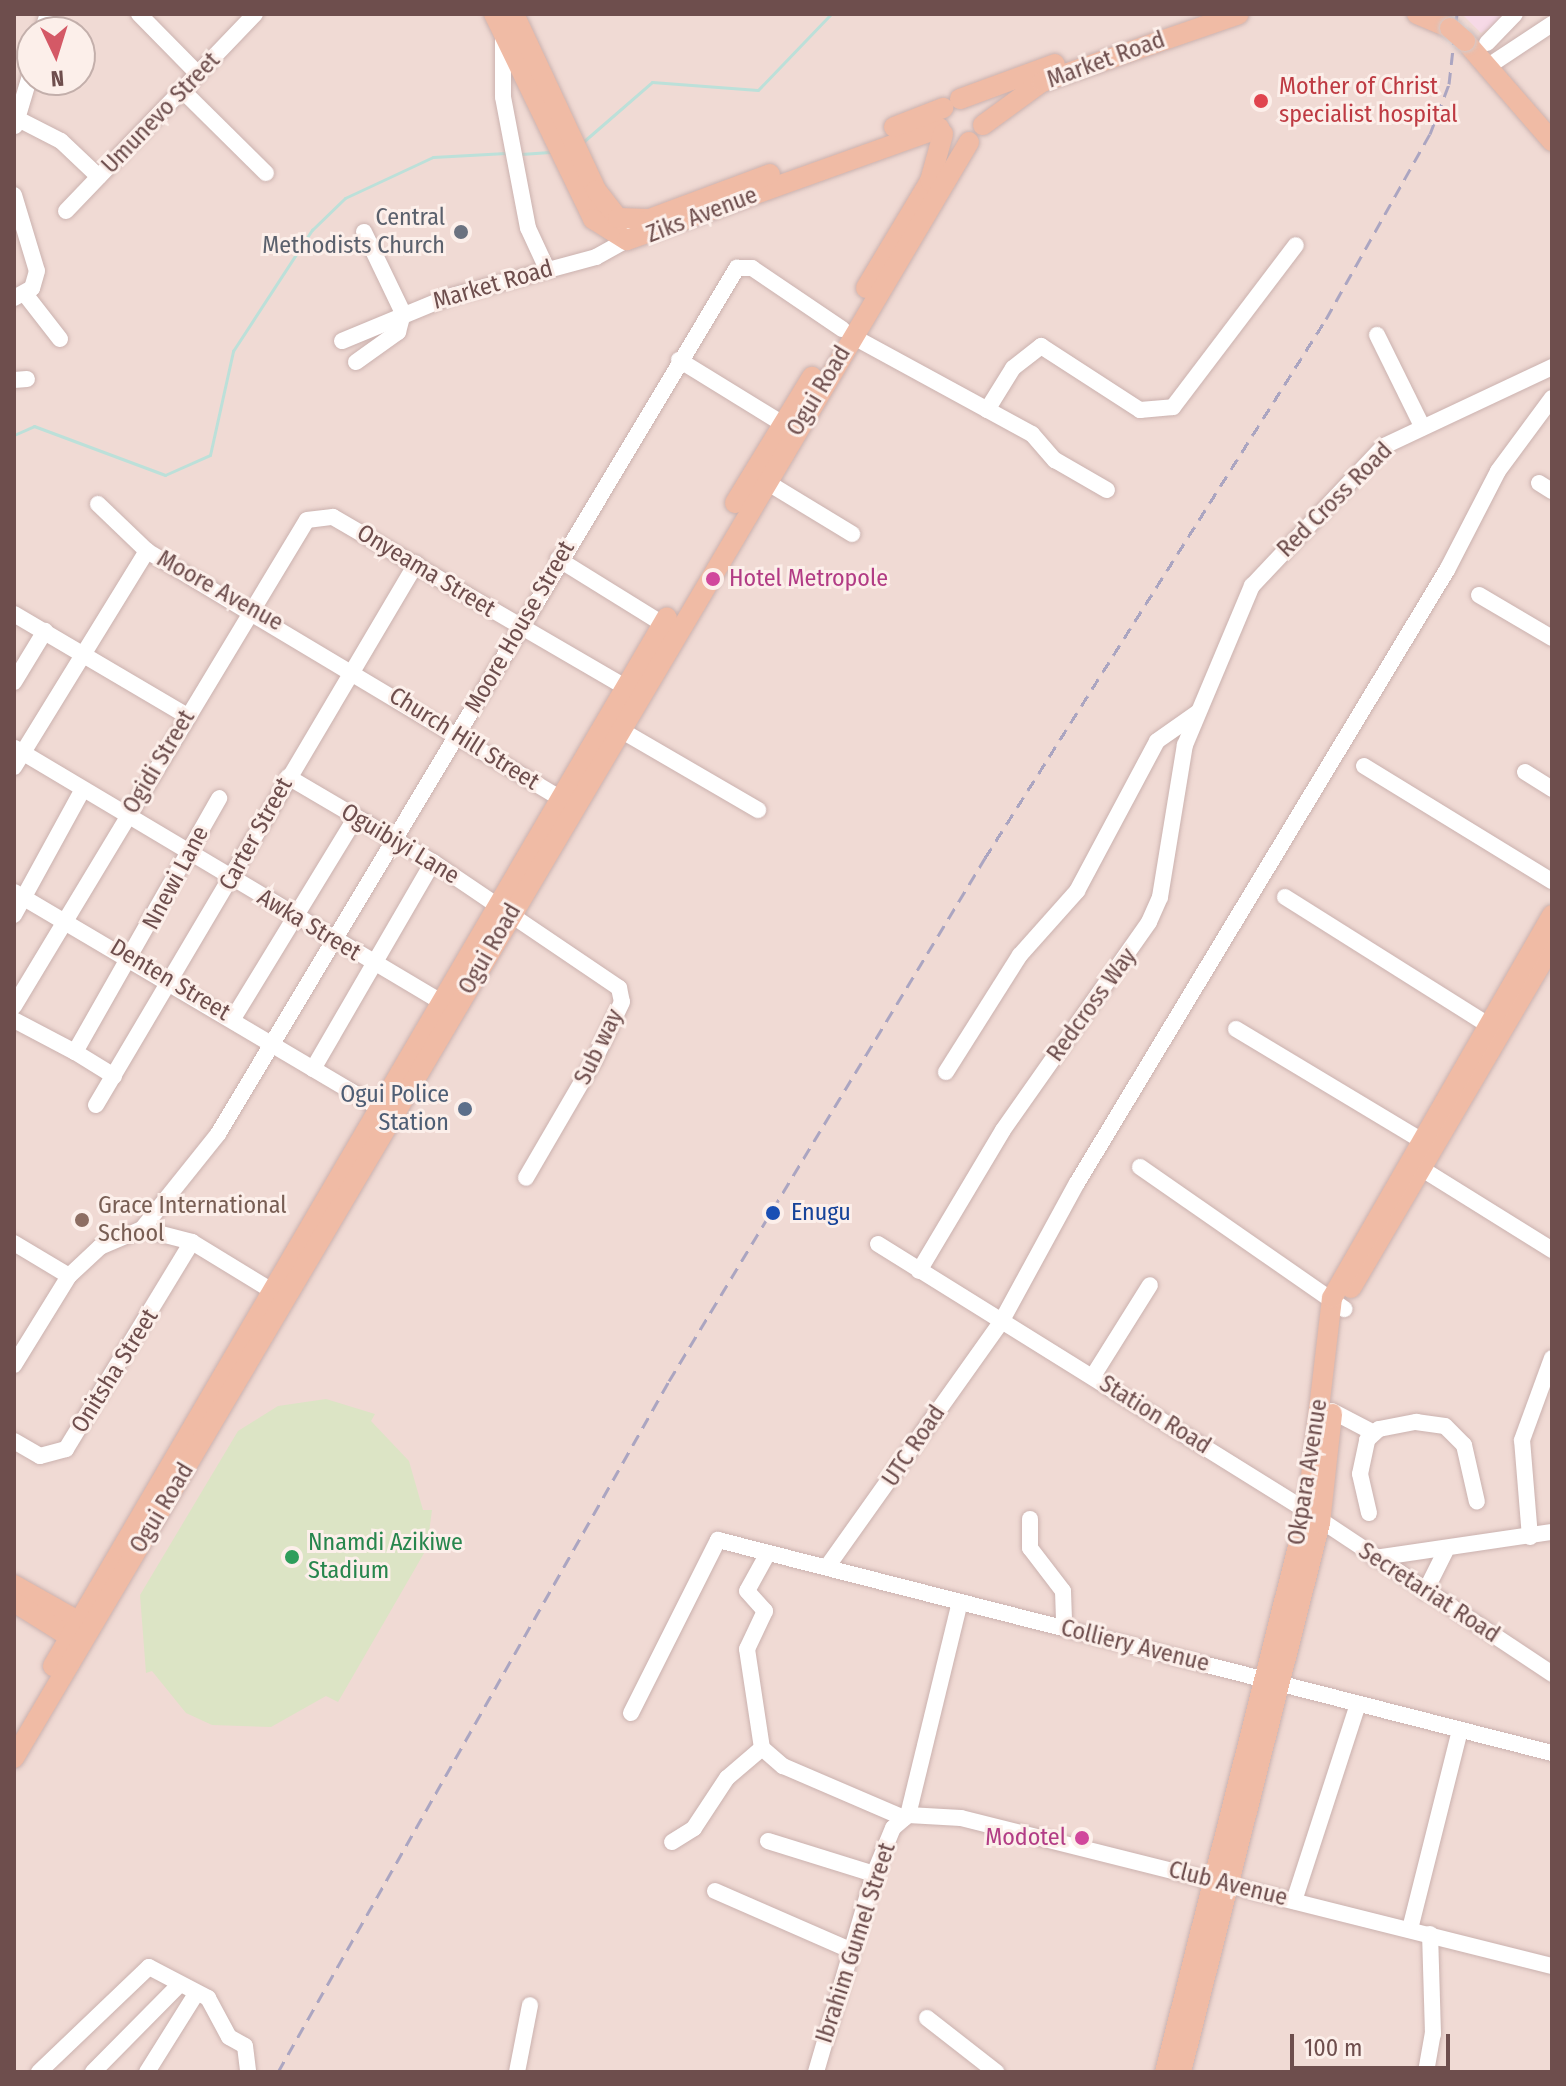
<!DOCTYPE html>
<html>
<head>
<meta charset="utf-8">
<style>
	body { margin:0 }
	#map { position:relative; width:1566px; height:2086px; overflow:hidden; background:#f9eae4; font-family:"Fira Sans Condensed",sans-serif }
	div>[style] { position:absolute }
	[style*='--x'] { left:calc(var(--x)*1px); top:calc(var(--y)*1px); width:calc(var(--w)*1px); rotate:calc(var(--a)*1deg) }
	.residential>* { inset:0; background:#f0dad4 }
	.medical>* { inset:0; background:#f6d9e6 }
	.green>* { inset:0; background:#dce4c5 }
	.stream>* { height:3px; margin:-1.5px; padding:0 1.5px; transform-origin:1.5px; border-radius:1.5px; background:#bce0d9 }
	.roads { filter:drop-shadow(0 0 2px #cbb2af) drop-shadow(0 0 2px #cbb2af) }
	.minor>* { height:16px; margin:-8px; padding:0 8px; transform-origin:8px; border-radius:8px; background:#fff }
	.major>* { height:20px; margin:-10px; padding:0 10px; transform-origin:10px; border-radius:10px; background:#f0bba5 }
	.rail>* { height:3px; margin-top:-1.5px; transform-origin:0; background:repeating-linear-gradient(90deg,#aba5c1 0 12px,transparent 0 20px) }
	.bridges { filter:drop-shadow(0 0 2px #d4caca) drop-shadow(0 0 2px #d4caca) }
	.major-bridge>* { height:20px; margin:-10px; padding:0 10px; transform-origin:10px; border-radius:10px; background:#f0bba5 }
	.dots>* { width:22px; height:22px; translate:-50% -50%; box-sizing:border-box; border:4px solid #fcefea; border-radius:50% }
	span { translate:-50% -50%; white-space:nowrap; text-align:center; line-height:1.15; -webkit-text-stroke:6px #fcefea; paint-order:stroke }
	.street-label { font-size:24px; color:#6e4e4d }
	.health-label { font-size:24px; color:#be3a42 }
	.left { translate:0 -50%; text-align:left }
	.worship-label { font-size:24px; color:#5b616d }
	.right { translate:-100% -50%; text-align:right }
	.hotel-label { font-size:24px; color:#b23c85 }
	.service-label { font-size:24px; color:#4e5e75 }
	.education-label { font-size:24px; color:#785e54 }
	.transit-label { font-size:24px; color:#164399 }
	.leisure-label { font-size:24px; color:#27864d }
	.frame { position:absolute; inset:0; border:16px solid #6e4e4d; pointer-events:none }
	.north { position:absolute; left:16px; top:16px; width:80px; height:80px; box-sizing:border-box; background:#fcefea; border:2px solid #c3afab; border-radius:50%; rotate:176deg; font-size:22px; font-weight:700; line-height:32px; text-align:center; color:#6e4e4d }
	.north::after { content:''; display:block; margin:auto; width:28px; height:36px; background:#d45966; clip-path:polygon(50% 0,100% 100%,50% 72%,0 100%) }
	.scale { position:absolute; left:1290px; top:2034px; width:160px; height:36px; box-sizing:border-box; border:4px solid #6e4e4d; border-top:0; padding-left:10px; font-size:24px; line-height:28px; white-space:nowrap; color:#6e4e4d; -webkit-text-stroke:6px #fcefea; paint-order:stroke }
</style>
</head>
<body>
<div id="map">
	<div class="residential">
		<i style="clip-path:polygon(evenodd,14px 14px,1552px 14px,1552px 2072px,14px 2072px,14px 14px,32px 32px,80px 32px,80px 80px,32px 80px,32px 32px)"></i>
	</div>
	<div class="medical">
		<i style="clip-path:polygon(1462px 14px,1511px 14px,1481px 33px)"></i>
	</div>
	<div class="green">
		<i style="clip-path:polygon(326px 1399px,375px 1414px,371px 1421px,409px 1461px,423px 1510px,432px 1510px,427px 1548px,338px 1702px,326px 1696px,271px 1727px,212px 1725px,186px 1713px,152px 1671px,146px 1673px,140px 1595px,238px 1431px,278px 1406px)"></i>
	</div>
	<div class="stream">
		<i style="--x:583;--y:142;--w:91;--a:-41"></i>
		<i style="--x:652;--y:82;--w:106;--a:4.3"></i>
		<i style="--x:758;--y:90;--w:105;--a:-46.2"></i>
		<i style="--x:521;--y:154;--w:29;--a:-4"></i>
		<i style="--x:14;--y:435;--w:22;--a:-24"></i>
		<i style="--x:34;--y:426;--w:140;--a:20.5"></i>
		<i style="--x:165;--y:475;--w:49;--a:-24"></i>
		<i style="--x:210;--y:455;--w:107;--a:-77.5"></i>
		<i style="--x:233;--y:351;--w:145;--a:-56.9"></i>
		<i style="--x:312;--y:230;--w:46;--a:-44.1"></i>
		<i style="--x:345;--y:198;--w:97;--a:-25"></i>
		<i style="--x:433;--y:157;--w:73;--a:-3.1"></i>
	</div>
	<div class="roads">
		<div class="minor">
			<i style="--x:139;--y:14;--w:84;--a:45.5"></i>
			<i style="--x:42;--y:32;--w:19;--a:-72"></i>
			<i style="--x:503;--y:33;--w:64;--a:90"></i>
			<i style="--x:503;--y:97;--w:133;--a:79.2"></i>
			<i style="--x:528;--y:228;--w:45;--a:65.1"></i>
			<i style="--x:1487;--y:43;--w:40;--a:-46"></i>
			<i style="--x:1490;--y:65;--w:74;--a:-33.5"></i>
			<i style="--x:182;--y:90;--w:118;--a:44.7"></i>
			<i style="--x:18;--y:119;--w:48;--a:27.1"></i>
			<i style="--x:61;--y:141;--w:52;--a:43.5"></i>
			<i style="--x:15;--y:126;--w:59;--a:-73.4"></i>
			<i style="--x:14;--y:195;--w:79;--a:73.2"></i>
			<i style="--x:37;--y:271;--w:18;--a:106"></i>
			<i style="--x:32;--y:288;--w:21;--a:151"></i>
			<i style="--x:66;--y:211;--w:273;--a:-46.2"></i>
			<i style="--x:25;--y:294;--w:57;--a:52.1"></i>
			<i style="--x:1377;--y:335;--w:102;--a:63.7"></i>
			<i style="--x:852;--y:336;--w:205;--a:28.6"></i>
			<i style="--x:1032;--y:434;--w:35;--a:49"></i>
			<i style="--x:1055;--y:460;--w:60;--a:30"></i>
			<i style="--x:342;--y:341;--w:115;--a:-22.5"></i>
			<i style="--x:448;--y:297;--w:153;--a:-15.1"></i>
			<i style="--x:596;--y:257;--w:35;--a:-29"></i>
			<i style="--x:627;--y:240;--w:11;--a:-68"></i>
			<i style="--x:679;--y:360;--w:122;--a:31.6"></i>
			<i style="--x:356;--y:362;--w:52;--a:-35.5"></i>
			<i style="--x:398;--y:332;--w:20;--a:-75"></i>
			<i style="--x:403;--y:313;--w:90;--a:-115.7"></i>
			<i style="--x:14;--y:380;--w:13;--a:-4"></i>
			<i style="--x:987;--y:410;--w:49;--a:-58.2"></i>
			<i style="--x:1013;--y:368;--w:36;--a:-38"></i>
			<i style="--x:1041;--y:346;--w:118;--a:32.9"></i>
			<i style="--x:1140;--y:410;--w:33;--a:-5"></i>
			<i style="--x:1173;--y:407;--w:203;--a:-52.8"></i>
			<i style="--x:765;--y:481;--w:102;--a:31.3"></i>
			<i style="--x:1539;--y:483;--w:15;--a:32"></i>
			<i style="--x:98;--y:504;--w:68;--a:43.8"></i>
			<i style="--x:558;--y:559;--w:123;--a:31.8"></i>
			<i style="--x:1479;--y:595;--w:85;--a:30.5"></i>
			<i style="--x:14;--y:614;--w:201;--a:30.5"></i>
			<i style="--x:14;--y:682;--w:60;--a:-58.7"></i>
			<i style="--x:619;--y:729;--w:161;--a:30.2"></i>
			<i style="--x:15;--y:748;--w:496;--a:30.8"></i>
			<i style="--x:1364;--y:766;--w:220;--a:31.5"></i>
			<i style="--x:14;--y:767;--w:254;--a:-58.4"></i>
			<i style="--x:147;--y:551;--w:492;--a:30.9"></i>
			<i style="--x:1525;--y:772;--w:32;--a:32"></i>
			<i style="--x:288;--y:777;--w:168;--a:30.4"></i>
			<i style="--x:433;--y:862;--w:225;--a:34.1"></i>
			<i style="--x:619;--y:988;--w:14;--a:78"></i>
			<i style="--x:622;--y:1002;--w:65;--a:115.4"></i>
			<i style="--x:594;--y:1061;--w:135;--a:120.2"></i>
			<i style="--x:14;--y:892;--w:434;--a:30.6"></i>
			<i style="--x:1285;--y:897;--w:239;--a:32.2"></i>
			<i style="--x:14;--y:915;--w:141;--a:-61.3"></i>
			<i style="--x:14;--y:1006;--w:567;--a:-58.92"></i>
			<i style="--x:307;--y:520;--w:26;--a:-7"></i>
			<i style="--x:333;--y:517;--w:338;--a:30.2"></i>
			<i style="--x:234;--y:1017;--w:234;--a:-58.6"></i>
			<i style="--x:14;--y:1020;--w:69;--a:27.7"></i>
			<i style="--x:75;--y:1052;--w:292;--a:-60.4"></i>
			<i style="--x:1236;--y:1029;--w:214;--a:31"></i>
			<i style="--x:75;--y:1052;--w:46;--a:31.6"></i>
			<i style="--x:313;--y:1069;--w:239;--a:-59.9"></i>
			<i style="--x:946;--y:1072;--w:138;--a:-57.7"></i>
			<i style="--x:1020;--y:955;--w:86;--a:-48.3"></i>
			<i style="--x:1077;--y:891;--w:170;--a:-61.9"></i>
			<i style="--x:1157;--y:741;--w:49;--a:-35"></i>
			<i style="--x:96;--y:1105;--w:629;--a:-59.4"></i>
			<i style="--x:1414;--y:1164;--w:163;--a:31.9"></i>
			<i style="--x:1140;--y:1167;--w:249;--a:34.8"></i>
			<i style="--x:142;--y:1229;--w:122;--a:-51.3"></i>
			<i style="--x:218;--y:1134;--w:1010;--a:-59.07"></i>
			<i style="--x:737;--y:268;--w:15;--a:0"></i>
			<i style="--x:752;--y:268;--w:109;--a:34.1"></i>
			<i style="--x:14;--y:1243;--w:64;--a:31"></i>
			<i style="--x:878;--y:1244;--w:505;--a:31.9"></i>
			<i style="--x:1307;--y:1511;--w:294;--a:33.6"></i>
			<i style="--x:919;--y:1271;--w:164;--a:-59.2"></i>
			<i style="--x:1003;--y:1130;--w:254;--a:-54.9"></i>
			<i style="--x:1149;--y:922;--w:27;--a:-66"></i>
			<i style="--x:1160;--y:897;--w:154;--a:-80.7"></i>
			<i style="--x:1185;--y:745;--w:173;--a:-67.2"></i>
			<i style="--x:1252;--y:586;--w:192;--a:-46.7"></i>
			<i style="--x:1384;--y:446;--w:186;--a:-25.2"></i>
			<i style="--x:14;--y:1365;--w:105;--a:-58.3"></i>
			<i style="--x:69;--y:1276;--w:42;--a:-43.1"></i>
			<i style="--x:100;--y:1247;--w:46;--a:-23.2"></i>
			<i style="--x:142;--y:1229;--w:52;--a:14.6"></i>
			<i style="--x:192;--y:1242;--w:105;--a:31.4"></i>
			<i style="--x:1093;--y:1376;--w:107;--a:-57.9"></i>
			<i style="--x:1332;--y:1411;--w:45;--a:27.7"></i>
			<i style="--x:14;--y:1441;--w:30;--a:30"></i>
			<i style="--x:40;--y:1456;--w:27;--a:-15"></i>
			<i style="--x:66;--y:1449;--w:242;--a:-58.7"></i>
			<i style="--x:1369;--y:1513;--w:40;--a:-103"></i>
			<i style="--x:1360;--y:1474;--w:35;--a:-78"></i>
			<i style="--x:1367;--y:1440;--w:16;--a:-43"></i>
			<i style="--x:1379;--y:1429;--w:38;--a:-11"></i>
			<i style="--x:1416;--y:1422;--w:29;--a:8"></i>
			<i style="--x:1445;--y:1426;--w:27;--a:45"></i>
			<i style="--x:1464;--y:1445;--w:58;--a:77.2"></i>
			<i style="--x:1030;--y:1519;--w:29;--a:90"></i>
			<i style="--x:1030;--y:1548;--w:54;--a:52.5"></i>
			<i style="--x:1063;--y:1591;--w:37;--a:88"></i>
			<i style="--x:1530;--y:1537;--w:97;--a:-94.7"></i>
			<i style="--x:1522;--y:1440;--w:87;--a:-69.9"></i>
			<i style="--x:768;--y:1553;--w:43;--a:118.9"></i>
			<i style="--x:747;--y:1591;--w:27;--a:48"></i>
			<i style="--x:765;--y:1611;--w:42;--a:115.3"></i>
			<i style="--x:747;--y:1649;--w:100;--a:81.4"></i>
			<i style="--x:762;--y:1748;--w:28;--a:41"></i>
			<i style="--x:783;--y:1766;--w:132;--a:23.3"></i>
			<i style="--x:1375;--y:1558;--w:179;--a:-8.4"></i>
			<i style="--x:827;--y:1567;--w:298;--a:-54.6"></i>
			<i style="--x:1000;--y:1324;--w:161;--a:-61.4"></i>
			<i style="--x:1077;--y:1183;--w:716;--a:-58.89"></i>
			<i style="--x:1447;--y:570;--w:111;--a:-62.7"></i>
			<i style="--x:1498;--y:471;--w:91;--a:-53.5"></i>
			<i style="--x:1425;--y:1592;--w:45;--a:-63.4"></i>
			<i style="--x:631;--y:1713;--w:194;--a:-63.3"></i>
			<i style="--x:718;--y:1540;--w:861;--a:14.33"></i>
			<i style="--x:908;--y:1815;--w:219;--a:-76.3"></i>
			<i style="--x:768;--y:1841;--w:111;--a:17.3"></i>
			<i style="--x:672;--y:1842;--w:26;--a:-32"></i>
			<i style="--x:694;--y:1828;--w:60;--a:-56.6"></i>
			<i style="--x:727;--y:1778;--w:46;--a:-40.6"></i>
			<i style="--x:715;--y:1891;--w:147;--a:23.6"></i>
			<i style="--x:1294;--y:1901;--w:207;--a:-72"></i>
			<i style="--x:1410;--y:1929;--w:205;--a:-75.9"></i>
			<i style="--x:927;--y:2018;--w:88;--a:38"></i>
			<i style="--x:39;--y:2072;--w:152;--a:-43.7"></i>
			<i style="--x:149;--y:1967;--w:67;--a:27.7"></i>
			<i style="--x:208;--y:1998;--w:44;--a:61.7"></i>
			<i style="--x:229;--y:2037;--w:18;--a:29"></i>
			<i style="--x:245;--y:2046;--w:26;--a:83"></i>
			<i style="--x:93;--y:2072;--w:120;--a:-45.3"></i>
			<i style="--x:147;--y:2072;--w:92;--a:-57.9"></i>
			<i style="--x:517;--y:2072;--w:68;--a:-79"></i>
			<i style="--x:816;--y:2072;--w:206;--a:-73.7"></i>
			<i style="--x:874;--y:1874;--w:50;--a:-67.6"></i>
			<i style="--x:893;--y:1828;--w:20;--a:-41"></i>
			<i style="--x:908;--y:1815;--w:53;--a:3.2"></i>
			<i style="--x:961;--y:1818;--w:609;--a:14.06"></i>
			<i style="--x:1426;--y:2072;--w:39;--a:-80"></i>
			<i style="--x:1433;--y:2034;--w:100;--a:-91.7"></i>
		</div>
		<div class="major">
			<i style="--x:494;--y:14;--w:228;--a:64.2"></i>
			<i style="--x:593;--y:219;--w:40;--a:32"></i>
			<i style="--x:627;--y:240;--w:332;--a:-19.7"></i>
			<i style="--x:514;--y:14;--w:194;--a:65"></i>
			<i style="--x:596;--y:190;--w:36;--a:52"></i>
			<i style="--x:618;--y:218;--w:31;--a:2"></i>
			<i style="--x:649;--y:219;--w:129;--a:-20.4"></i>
			<i style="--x:1417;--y:14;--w:36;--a:23"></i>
			<i style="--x:1465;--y:41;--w:133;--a:49"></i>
			<i style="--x:960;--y:99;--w:101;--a:-20.2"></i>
			<i style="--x:983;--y:125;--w:73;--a:-36.1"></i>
			<i style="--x:1042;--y:82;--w:208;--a:-19"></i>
			<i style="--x:894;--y:127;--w:53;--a:-21.2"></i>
			<i style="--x:866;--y:288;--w:125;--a:-59.1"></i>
			<i style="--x:930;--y:181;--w:49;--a:-74.5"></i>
			<i style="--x:735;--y:503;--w:148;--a:-58.6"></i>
			<i style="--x:1351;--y:1288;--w:397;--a:-59.6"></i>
			<i style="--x:14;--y:1585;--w:84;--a:29.3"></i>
			<i style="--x:14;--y:1602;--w:75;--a:32"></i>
			<i style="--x:53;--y:1666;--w:1215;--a:-59.66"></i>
			<i style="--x:14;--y:1758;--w:1877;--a:-59.42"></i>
			<i style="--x:1165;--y:2072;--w:579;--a:-75.8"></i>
			<i style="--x:1307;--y:1511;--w:214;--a:-83.3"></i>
			<i style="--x:1332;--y:1298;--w:442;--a:-60.1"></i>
			<i style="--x:1181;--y:2072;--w:566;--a:-75.79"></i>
			<i style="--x:1320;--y:1523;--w:110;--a:-83.7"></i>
		</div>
	</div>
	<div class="rail">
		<i style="--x:278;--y:2072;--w:794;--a:-60.5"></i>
		<i style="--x:669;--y:1381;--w:611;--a:-58.86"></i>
		<i style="--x:985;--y:858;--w:638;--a:-57.68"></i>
		<i style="--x:1326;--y:319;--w:212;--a:-60.7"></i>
		<i style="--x:1430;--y:134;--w:53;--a:-69.2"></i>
		<i style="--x:1449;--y:84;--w:70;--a:-83.5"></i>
	</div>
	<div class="bridges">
		<div class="major-bridge">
			<i style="--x:1450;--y:28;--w:20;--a:41"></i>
		</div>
	</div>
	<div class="dots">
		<i style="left:1261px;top:101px;background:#e0444e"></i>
		<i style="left:461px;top:232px;background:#6b7280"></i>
		<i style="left:713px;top:579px;background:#d1479c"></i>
		<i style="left:465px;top:1109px;background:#5c6f8a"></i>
		<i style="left:773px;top:1213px;background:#1a4fb4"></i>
		<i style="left:82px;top:1220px;background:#8d6e63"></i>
		<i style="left:292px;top:1557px;background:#2e9e5b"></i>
		<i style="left:1082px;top:1838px;background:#d1479c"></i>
	</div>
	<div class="street-label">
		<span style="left:1106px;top:60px;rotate:-20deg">Market Road</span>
		<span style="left:161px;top:113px;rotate:-46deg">Umunevo Street</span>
		<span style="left:702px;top:215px;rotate:-21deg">Ziks Avenue</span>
		<span style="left:493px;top:285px;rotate:-16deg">Market Road</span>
		<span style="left:819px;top:391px;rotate:-59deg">Ogui Road</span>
		<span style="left:1335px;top:500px;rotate:-45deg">Red Cross Road</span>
		<span style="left:426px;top:571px;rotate:31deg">Onyeama Street</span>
		<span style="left:220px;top:591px;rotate:29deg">Moore Avenue</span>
		<span style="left:520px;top:627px;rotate:-60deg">Moore House Street</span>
		<span style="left:464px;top:739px;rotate:32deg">Church Hill Street</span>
		<span style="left:159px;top:762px;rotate:-59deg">Ogidi Street</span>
		<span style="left:256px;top:834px;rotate:-61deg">Carter Street</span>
		<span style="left:400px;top:844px;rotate:31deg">Oguibiyi Lane</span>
		<span style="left:176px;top:878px;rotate:-62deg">Nnewi Lane</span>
		<span style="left:309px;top:925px;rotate:31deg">Awka Street</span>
		<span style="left:490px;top:949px;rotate:-60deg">Ogui Road</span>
		<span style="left:170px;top:980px;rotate:31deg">Denten Street</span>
		<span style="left:1092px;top:1005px;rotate:-54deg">Redcross Way</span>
		<span style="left:599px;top:1047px;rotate:-64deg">Sub way</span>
		<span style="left:115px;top:1371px;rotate:-58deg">Onitsha Street</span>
		<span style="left:1155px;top:1415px;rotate:32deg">Station Road</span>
		<span style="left:914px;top:1446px;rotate:-56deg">UTC Road</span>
		<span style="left:1308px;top:1472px;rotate:-81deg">Okpara Avenue</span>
		<span style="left:162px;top:1508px;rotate:-59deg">Ogui Road</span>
		<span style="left:1429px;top:1593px;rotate:33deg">Secretariat Road</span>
		<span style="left:1135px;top:1646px;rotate:14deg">Colliery Avenue</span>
		<span style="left:1228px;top:1884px;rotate:14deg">Club Avenue</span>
		<span style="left:856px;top:1943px;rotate:-72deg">Ibrahim Gumel Street</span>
	</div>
	<div class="health-label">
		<span class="left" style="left:1279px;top:101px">Mother of Christ<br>specialist hospital</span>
	</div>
	<div class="worship-label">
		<span class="right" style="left:445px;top:232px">Central<br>Methodists Church</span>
	</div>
	<div class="hotel-label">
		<span class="left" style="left:729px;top:579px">Hotel Metropole</span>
		<span class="right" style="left:1066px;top:1838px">Modotel</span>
	</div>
	<div class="service-label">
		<span class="right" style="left:449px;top:1109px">Ogui Police<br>Station</span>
	</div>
	<div class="education-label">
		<span class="left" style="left:98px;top:1220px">Grace International<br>School</span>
	</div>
	<div class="transit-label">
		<span class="left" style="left:791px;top:1213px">Enugu</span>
	</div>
	<div class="leisure-label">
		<span class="left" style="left:308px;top:1557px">Nnamdi Azikiwe<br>Stadium</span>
	</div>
	<div class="frame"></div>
	<div class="north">N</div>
	<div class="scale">100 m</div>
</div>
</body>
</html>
